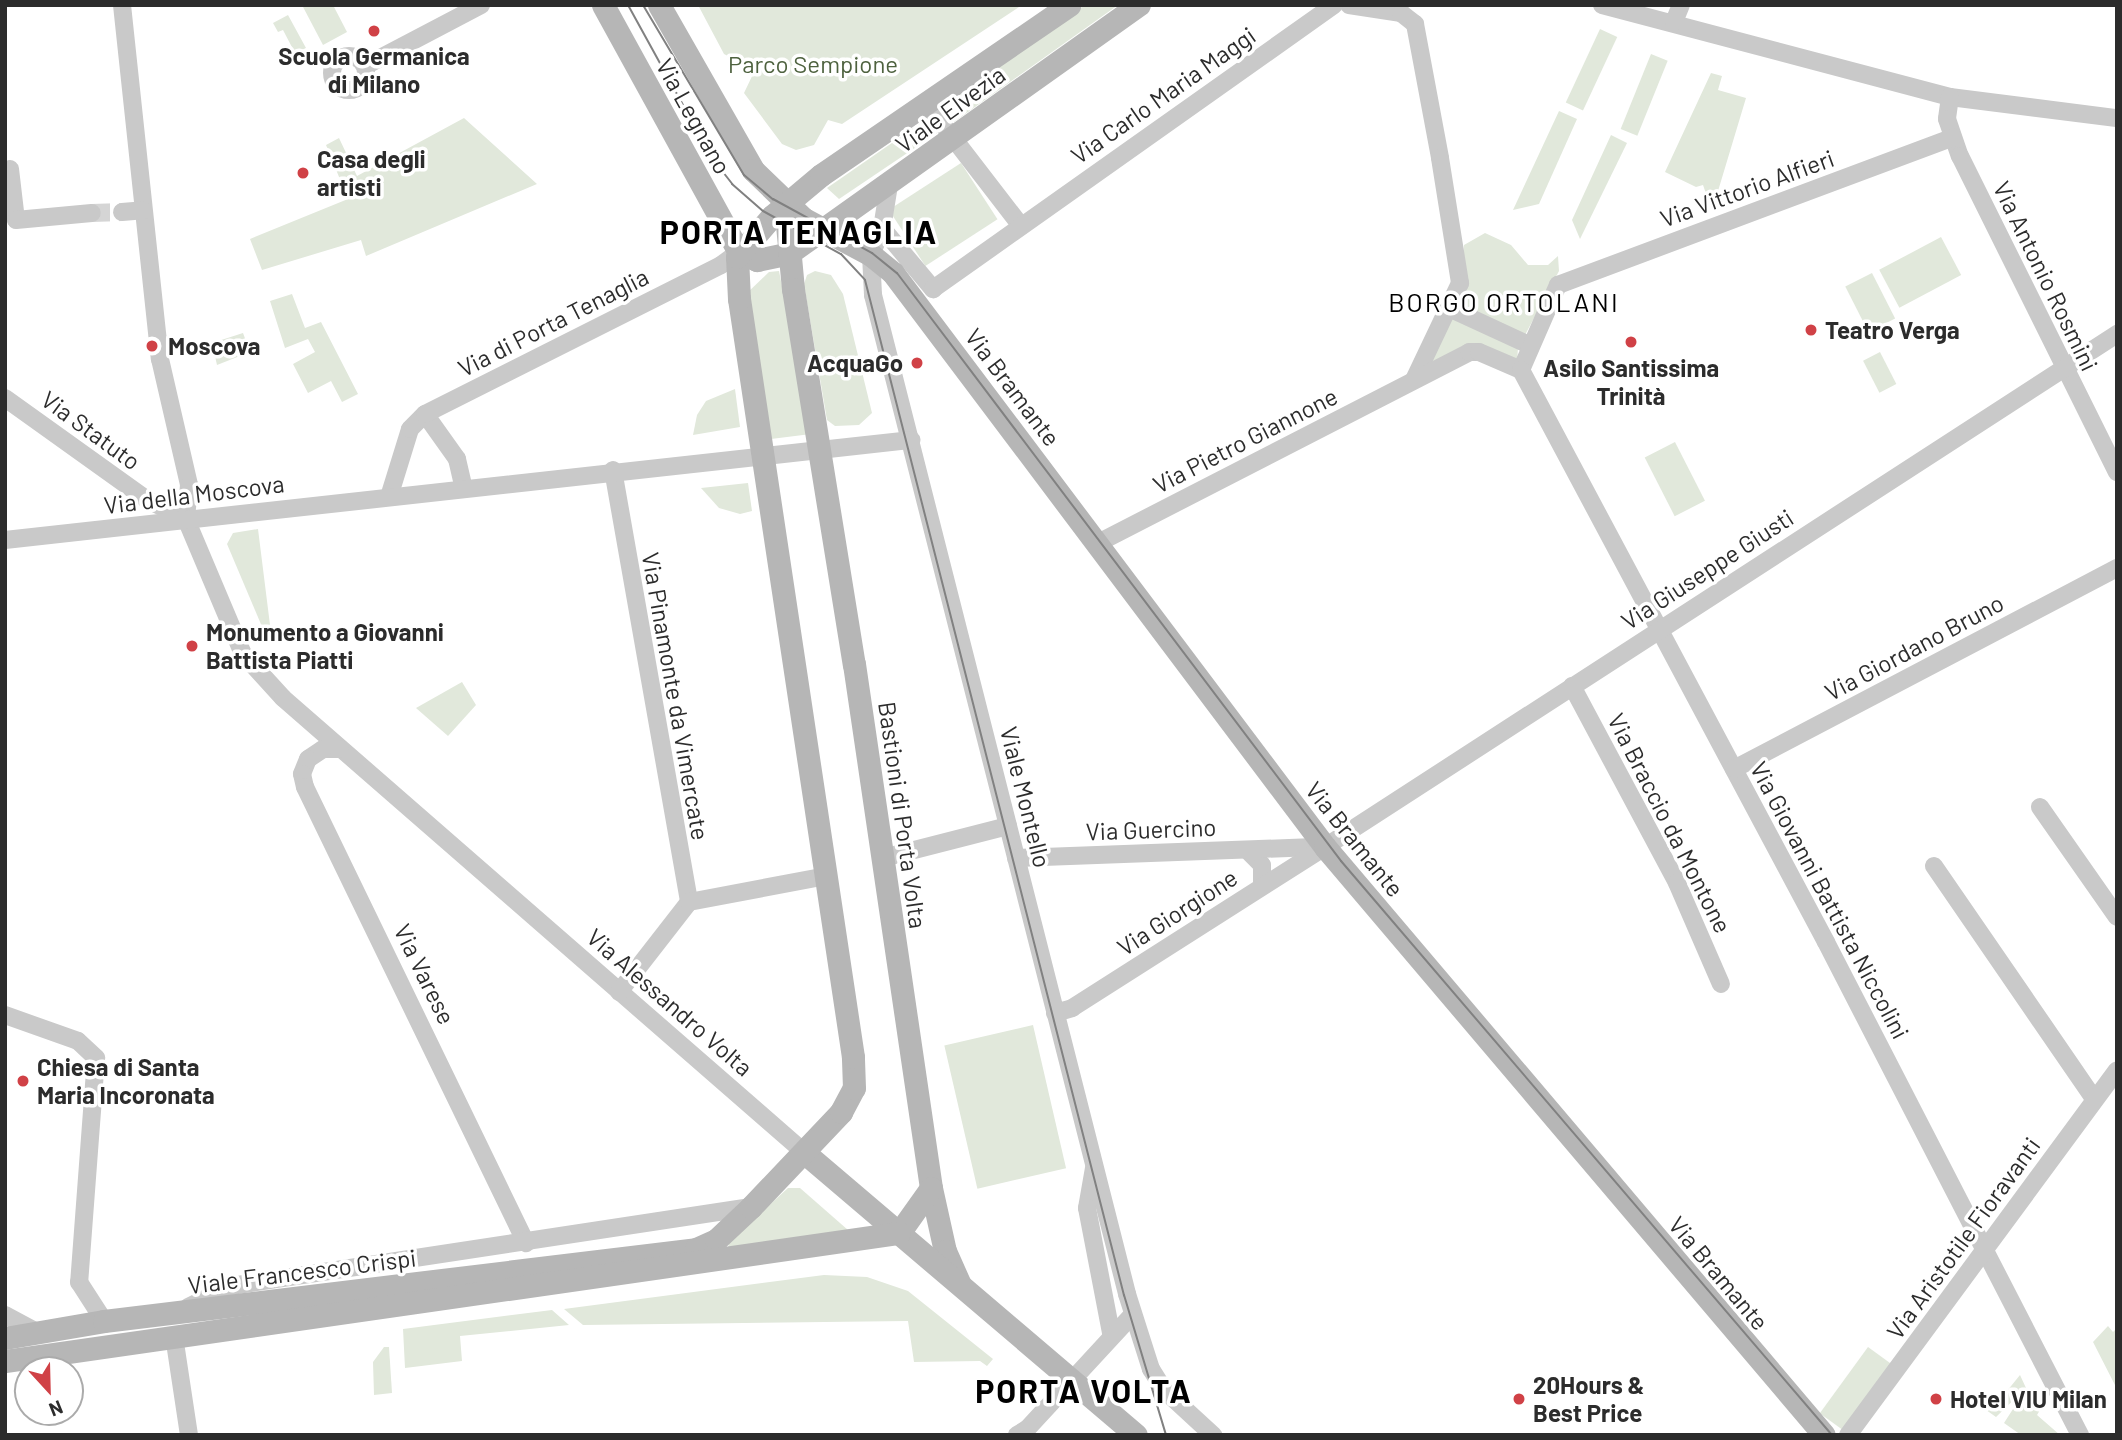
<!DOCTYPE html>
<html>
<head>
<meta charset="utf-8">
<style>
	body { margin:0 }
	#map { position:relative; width:2122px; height:1440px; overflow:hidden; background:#fff; font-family:Barlow,sans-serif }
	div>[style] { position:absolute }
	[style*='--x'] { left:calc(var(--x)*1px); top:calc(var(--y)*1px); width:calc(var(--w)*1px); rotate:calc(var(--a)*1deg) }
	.green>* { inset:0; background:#e1e8db; transform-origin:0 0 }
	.street-tunnel>* { height:18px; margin-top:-9px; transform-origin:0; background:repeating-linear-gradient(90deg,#d5d5d5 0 18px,transparent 0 27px) }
	.street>* { height:18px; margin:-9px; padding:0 9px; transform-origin:9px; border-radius:9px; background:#c9c9c9 }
	.street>.ring { margin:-9px; padding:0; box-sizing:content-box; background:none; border:18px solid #c9c9c9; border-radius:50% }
	.secondary>* { height:23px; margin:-11.5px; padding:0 11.5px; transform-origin:11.5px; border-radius:11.5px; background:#b6b6b6 }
	.tram>* { height:2px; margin:-1px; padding:0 1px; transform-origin:1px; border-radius:1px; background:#818181 }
	.dots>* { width:19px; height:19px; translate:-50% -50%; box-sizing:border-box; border:4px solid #fff; border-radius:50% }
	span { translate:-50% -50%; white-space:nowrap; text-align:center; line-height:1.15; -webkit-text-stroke:7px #fff; paint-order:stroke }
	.poi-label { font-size:24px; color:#2c2c2c; font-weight:700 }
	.left { translate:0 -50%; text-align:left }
	.right { translate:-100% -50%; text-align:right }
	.park-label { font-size:24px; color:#4e623f }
	.street-label { font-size:24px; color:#2c2c2c }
	.neighbourhood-label { font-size:26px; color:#000; letter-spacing:2px }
	.district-label { font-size:32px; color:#000; font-weight:700; letter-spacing:2px }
	.frame { position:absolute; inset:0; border:7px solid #2c2c2c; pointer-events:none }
	.north { position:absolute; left:14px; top:1356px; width:70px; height:70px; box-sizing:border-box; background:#fff; border:2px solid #ababab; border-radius:50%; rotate:158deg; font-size:19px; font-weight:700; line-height:28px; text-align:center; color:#2c2c2c }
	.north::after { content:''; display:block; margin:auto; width:24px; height:32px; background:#d04146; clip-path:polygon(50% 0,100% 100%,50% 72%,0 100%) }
</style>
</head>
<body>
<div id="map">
	<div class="green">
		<i style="clip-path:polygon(302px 5px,333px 5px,347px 32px,323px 45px)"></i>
		<i style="clip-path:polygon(698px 5px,1022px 5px,842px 124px,828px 120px,814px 145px,796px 150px,782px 144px,744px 93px,755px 70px,724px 54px)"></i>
		<i style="clip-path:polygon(1085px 5px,1118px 5px,954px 122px,946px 105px)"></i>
		<i style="clip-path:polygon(288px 15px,306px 48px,295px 53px,283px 30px,278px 32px,273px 23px)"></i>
		<i style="left:1600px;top:29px;width:19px;height:81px;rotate:25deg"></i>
		<i style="left:1651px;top:54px;width:18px;height:81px;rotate:22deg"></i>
		<i style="clip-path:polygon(1711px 73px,1722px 76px,1718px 90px,1746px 98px,1712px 211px,1703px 185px,1696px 187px,1665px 172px)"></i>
		<i style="clip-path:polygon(1559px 111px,1577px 119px,1539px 204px,1513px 210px)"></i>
		<i style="clip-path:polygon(464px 118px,537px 184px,366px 256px,361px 240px,262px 270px,250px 239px,348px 199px,326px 145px,339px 138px,357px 176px)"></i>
		<i style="clip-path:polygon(925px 120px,937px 133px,839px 199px,827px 188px)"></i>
		<i style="clip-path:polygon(1611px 135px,1627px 143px,1580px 239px,1572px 220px)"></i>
		<i style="left:961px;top:163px;width:67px;height:86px;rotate:57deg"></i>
		<i style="clip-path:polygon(1485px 233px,1511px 245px,1528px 265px,1548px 265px,1558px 256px,1559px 271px,1525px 335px,1459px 304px,1464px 245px)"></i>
		<i style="left:1941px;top:237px;width:43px;height:70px;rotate:62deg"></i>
		<i style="clip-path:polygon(779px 271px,811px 434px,771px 439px,745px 295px,769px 272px)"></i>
		<i style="clip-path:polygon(815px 271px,831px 275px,843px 294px,872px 413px,859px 425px,835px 426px,827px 420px,804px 284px,807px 275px)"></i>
		<i style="left:1872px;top:273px;width:51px;height:30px;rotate:63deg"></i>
		<i style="clip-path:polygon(292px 294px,305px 328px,321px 322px,358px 394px,342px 402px,331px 381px,308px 393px,293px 364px,315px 352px,308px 339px,285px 348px,270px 301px)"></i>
		<i style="clip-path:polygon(1452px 316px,1518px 347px,1517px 364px,1477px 347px,1423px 372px)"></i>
		<i style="clip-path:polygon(243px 333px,250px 352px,217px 365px,212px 343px)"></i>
		<i style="left:1880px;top:352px;width:36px;height:19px;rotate:63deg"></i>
		<i style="clip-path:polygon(735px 389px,740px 427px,693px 435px,697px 415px,706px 401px)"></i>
		<i style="left:1675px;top:442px;width:66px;height:34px;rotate:63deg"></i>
		<i style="clip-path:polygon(748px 483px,752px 511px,740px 514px,719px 508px,701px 488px)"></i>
		<i style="clip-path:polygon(258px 529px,270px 625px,263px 629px,227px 544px,233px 533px)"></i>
		<i style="clip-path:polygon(462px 682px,476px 705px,448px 736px,416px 708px)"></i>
		<i style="left:1033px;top:1025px;width:147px;height:91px;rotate:77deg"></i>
		<i style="clip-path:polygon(788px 1188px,800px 1188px,856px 1237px,727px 1250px,730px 1241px)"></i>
		<i style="clip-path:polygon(824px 1275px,867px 1277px,908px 1291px,993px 1359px,987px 1366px,980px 1361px,914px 1362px,908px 1321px,583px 1325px,564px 1309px)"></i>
		<i style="clip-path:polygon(552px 1310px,569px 1325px,460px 1336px,462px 1361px,405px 1368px,403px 1329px)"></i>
		<i style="clip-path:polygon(2108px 1326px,2113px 1332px,2117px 1328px,2117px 1389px,2093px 1342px)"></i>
		<i style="clip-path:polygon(384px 1347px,389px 1347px,392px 1393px,374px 1395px,373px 1362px)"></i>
		<i style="left:1868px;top:1347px;width:31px;height:82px;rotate:36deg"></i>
		<i style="clip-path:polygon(2020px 1375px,2026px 1388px,1996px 1417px,1979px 1405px,1984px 1400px,1994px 1407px)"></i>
		<i style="clip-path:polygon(2043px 1393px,2046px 1400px,2037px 1415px,2060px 1435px,2021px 1435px,2004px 1423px,2013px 1409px)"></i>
	</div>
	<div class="street-tunnel">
		<i style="--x:92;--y:213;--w:30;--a:-2"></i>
	</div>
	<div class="street">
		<i style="--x:122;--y:5;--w:356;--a:83.9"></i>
		<i style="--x:160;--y:359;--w:129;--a:77"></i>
		<i style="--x:189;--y:485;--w:34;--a:95"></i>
		<i style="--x:1349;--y:5;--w:53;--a:8.7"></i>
		<i style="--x:1401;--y:13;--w:18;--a:38"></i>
		<i style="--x:1415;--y:24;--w:136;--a:79.4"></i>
		<i style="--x:1440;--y:158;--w:127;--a:80.9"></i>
		<i style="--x:1460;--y:283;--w:107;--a:115.4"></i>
		<i style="--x:1602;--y:5;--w:360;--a:14.8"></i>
		<i style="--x:1950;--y:97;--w:168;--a:7.2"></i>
		<i style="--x:1674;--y:22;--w:18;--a:-68"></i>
		<i class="ring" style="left:332px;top:56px;width:16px;height:16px"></i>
		<i style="--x:365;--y:66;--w:131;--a:-27.7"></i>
		<i style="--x:1950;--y:97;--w:22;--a:98"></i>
		<i style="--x:1947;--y:119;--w:39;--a:71"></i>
		<i style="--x:1960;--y:156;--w:353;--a:63.6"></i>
		<i style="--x:927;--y:104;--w:154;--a:52.4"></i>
		<i style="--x:10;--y:169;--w:51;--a:83.3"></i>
		<i style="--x:16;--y:220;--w:76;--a:-5.3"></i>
		<i style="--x:889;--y:185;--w:44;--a:99.2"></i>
		<i style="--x:882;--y:228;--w:29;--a:112"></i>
		<i style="--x:871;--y:255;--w:40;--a:87.1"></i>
		<i style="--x:873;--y:295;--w:1031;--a:75.73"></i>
		<i style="--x:1127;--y:1294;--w:79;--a:72.3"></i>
		<i style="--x:1151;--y:1369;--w:25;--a:58"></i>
		<i style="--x:1164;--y:1390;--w:67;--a:42.6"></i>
		<i style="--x:122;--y:212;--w:21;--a:-5"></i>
		<i style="--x:882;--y:228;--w:80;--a:50.1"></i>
		<i style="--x:933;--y:289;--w:491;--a:-35.3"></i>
		<i style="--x:1449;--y:308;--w:88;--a:24.8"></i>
		<i style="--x:1521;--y:370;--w:93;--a:-66.5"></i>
		<i style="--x:1558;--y:285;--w:421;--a:-20.5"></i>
		<i style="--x:5;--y:398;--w:173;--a:35.6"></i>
		<i style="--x:146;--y:499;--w:45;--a:26.6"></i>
		<i style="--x:425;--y:414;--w:55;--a:54.6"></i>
		<i style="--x:457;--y:459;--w:28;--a:77"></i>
		<i style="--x:613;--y:470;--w:439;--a:80"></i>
		<i style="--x:389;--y:497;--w:71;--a:-72.8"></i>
		<i style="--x:410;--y:429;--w:21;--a:-45"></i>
		<i style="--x:425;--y:414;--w:331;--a:-26.7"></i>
		<i style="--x:721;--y:265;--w:22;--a:-36"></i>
		<i style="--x:186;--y:519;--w:147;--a:67.1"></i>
		<i style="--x:243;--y:654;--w:59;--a:47.7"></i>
		<i style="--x:283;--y:698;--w:694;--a:41.08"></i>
		<i style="--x:5;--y:540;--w:912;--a:-6.3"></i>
		<i style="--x:1098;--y:543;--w:417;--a:-27.2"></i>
		<i style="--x:1469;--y:352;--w:10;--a:0"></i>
		<i style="--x:1479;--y:352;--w:46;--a:23.2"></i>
		<i style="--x:1521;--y:370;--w:648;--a:61.93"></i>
		<i style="--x:1826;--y:942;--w:555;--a:62.74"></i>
		<i style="--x:1572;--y:686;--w:223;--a:61.9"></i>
		<i style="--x:1677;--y:883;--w:110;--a:66.5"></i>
		<i style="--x:340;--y:749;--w:17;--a:180"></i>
		<i style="--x:323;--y:749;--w:18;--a:146"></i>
		<i style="--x:308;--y:759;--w:16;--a:112"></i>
		<i style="--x:302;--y:774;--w:13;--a:77"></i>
		<i style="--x:305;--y:787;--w:507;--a:64.14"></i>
		<i style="--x:1734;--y:769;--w:433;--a:-27.7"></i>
		<i style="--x:2040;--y:807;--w:134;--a:55"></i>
		<i style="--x:1247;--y:850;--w:21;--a:45"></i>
		<i style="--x:1262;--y:865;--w:21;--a:90"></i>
		<i style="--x:883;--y:858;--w:129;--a:-14.4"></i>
		<i style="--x:1016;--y:858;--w:305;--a:-2.1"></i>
		<i style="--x:1934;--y:866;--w:283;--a:55.5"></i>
		<i style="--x:619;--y:992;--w:114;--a:-52.1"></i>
		<i style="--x:689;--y:902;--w:140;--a:-10.7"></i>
		<i style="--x:1055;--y:1013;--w:18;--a:-16"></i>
		<i style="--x:1072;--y:1008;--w:300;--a:-32.5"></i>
		<i style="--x:1325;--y:847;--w:944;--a:-32.93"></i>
		<i style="--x:5;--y:1015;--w:77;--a:19.6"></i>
		<i style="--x:78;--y:1041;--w:25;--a:43"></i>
		<i style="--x:96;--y:1058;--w:225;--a:94.3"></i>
		<i style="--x:79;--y:1282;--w:46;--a:57.3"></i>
		<i style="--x:1094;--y:1168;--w:41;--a:99.9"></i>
		<i style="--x:1087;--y:1208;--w:127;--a:79.1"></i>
		<i style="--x:188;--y:1307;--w:48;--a:-26"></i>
		<i style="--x:231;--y:1286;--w:526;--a:-8.64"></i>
		<i style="--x:5;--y:1315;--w:38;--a:28"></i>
		<i style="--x:174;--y:1336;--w:100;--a:81.4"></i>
		<i style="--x:1017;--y:1435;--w:12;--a:-31"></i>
		<i style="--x:1027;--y:1429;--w:156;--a:-47.3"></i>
		<i style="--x:1848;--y:1435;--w:453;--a:-53.6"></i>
	</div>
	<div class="secondary">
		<i style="--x:603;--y:5;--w:282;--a:61.2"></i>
		<i style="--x:739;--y:252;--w:20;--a:24"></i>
		<i style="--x:757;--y:260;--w:33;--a:-12"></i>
		<i style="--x:789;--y:253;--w:28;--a:-35"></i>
		<i style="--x:812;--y:237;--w:401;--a:-35.4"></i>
		<i style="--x:659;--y:5;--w:190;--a:60.3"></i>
		<i style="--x:753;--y:170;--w:71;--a:43.9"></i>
		<i style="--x:804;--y:219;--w:76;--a:28.2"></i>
		<i style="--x:871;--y:255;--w:28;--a:39"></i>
		<i style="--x:893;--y:273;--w:718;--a:53.03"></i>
		<i style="--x:1325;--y:847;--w:771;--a:49.68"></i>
		<i style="--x:785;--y:203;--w:86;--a:84.7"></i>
		<i style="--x:793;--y:289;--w:380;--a:80.8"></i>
		<i style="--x:854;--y:664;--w:530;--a:81.64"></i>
		<i style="--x:931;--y:1188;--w:65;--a:77.5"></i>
		<i style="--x:945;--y:1251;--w:35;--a:66"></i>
		<i style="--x:806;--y:1154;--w:433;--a:40.4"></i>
		<i style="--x:899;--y:1233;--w:55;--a:-54.6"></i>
		<i style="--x:5;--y:1338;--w:100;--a:-9.7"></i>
		<i style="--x:104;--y:1321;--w:596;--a:-6.93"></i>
		<i style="--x:696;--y:1249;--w:22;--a:-24"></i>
		<i style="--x:716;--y:1240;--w:48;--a:-43.3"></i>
		<i style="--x:751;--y:1207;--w:131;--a:-46.5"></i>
		<i style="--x:841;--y:1112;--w:27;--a:-62"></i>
		<i style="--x:854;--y:1088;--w:31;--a:-92"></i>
		<i style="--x:853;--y:1057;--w:767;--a:-98.55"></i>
		<i style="--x:739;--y:299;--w:42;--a:-92.7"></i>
		<i style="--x:737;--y:257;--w:54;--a:-49.5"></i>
		<i style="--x:772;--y:216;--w:64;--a:-39.9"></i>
		<i style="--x:821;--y:175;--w:301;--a:-34.4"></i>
		<i style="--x:5;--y:1361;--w:903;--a:-8.15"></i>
	</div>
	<div class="tram">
		<i style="--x:628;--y:5;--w:175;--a:61.2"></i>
		<i style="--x:712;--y:158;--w:33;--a:52"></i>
		<i style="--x:732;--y:184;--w:41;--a:41.1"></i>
		<i style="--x:763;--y:211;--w:89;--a:28.9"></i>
		<i style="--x:841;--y:254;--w:35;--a:47"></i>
		<i style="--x:865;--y:280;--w:1048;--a:75.69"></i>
		<i style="--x:1124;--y:1295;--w:146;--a:73.3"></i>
		<i style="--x:643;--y:5;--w:198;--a:59.3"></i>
		<i style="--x:744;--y:175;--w:38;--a:40"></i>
		<i style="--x:773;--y:199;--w:113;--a:28.6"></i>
		<i style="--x:872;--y:253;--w:32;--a:39"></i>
		<i style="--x:897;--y:273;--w:737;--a:52.94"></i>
		<i style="--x:1341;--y:861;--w:755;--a:49.46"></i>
	</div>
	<div class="dots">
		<i style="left:374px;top:31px;background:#d04146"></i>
		<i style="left:303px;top:173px;background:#d04146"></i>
		<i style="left:1811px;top:330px;background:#d04146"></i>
		<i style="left:1631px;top:342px;background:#d04146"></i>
		<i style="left:152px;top:346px;background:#d04146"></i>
		<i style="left:917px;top:363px;background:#d04146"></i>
		<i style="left:192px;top:646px;background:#d04146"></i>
		<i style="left:23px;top:1081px;background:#d04146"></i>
		<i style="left:1519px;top:1399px;background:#d04146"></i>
		<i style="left:1936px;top:1399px;background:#d04146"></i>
	</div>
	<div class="poi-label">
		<span style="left:374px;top:70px">Scuola Germanica<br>di Milano</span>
		<span class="left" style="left:317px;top:173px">Casa degli<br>artisti</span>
		<span class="left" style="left:1825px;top:330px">Teatro Verga</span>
		<span class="left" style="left:168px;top:346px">Moscova</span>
		<span class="right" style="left:903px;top:363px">AcquaGo</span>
		<span style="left:1631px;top:382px">Asilo Santissima<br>Trinità</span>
		<span class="left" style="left:206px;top:646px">Monumento a Giovanni<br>Battista Piatti</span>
		<span class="left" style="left:37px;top:1081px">Chiesa di Santa<br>Maria Incoronata</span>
		<span class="left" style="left:1533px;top:1399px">20Hours &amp;<br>Best Price</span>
		<span class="left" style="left:1950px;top:1399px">Hotel VIU Milan</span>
	</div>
	<div class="park-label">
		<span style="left:813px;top:64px">Parco Sempione</span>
	</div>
	<div class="street-label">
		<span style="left:1163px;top:95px;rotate:-35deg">Via Carlo Maria Maggi</span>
		<span style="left:950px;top:109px;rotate:-36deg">Viale Elvezia</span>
		<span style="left:694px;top:116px;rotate:61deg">Via Legnano</span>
		<span style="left:1747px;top:188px;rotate:-20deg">Via Vittorio Alfieri</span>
		<span style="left:2046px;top:276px;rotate:64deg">Via Antonio Rosmini</span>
		<span style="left:553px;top:322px;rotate:-27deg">Via di Porta Tenaglia</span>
		<span style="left:1013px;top:387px;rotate:53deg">Via Bramante</span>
		<span style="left:91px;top:430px;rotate:36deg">Via Statuto</span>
		<span style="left:1245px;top:440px;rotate:-27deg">Via Pietro Giannone</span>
		<span style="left:194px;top:494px;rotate:-7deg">Via della Moscova</span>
		<span style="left:1707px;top:569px;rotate:-33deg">Via Giuseppe Giusti</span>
		<span style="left:1914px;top:647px;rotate:-28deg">Via Giordano Bruno</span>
		<span style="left:676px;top:696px;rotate:80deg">Via Pinamonte da Vimercate</span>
		<span style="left:1026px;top:797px;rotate:76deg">Viale Montello</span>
		<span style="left:903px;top:815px;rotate:82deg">Bastioni di Porta Volta</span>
		<span style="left:1670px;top:823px;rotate:63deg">Via Braccio da Montone</span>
		<span style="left:1151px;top:829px;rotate:-2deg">Via Guercino</span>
		<span style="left:1355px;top:839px;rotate:51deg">Via Bramante</span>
		<span style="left:1830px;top:900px;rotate:62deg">Via Giovanni Battista Niccolini</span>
		<span style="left:1177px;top:912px;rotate:-33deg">Via Giorgione</span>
		<span style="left:425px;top:974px;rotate:64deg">Via Varese</span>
		<span style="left:670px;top:1002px;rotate:41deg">Via Alessandro Volta</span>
		<span style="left:1963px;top:1238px;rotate:-54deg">Via Aristotile Fioravanti</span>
		<span style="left:302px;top:1271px;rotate:-7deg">Viale Francesco Crispi</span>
		<span style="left:1719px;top:1273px;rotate:50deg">Via Bramante</span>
	</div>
	<div class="neighbourhood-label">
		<span style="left:1504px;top:302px">BORGO ORTOLANI</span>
	</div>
	<div class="district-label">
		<span style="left:799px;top:231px">PORTA TENAGLIA</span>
		<span style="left:1084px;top:1390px">PORTA VOLTA</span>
	</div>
	<div class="frame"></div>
	<div class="north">N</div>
</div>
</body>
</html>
